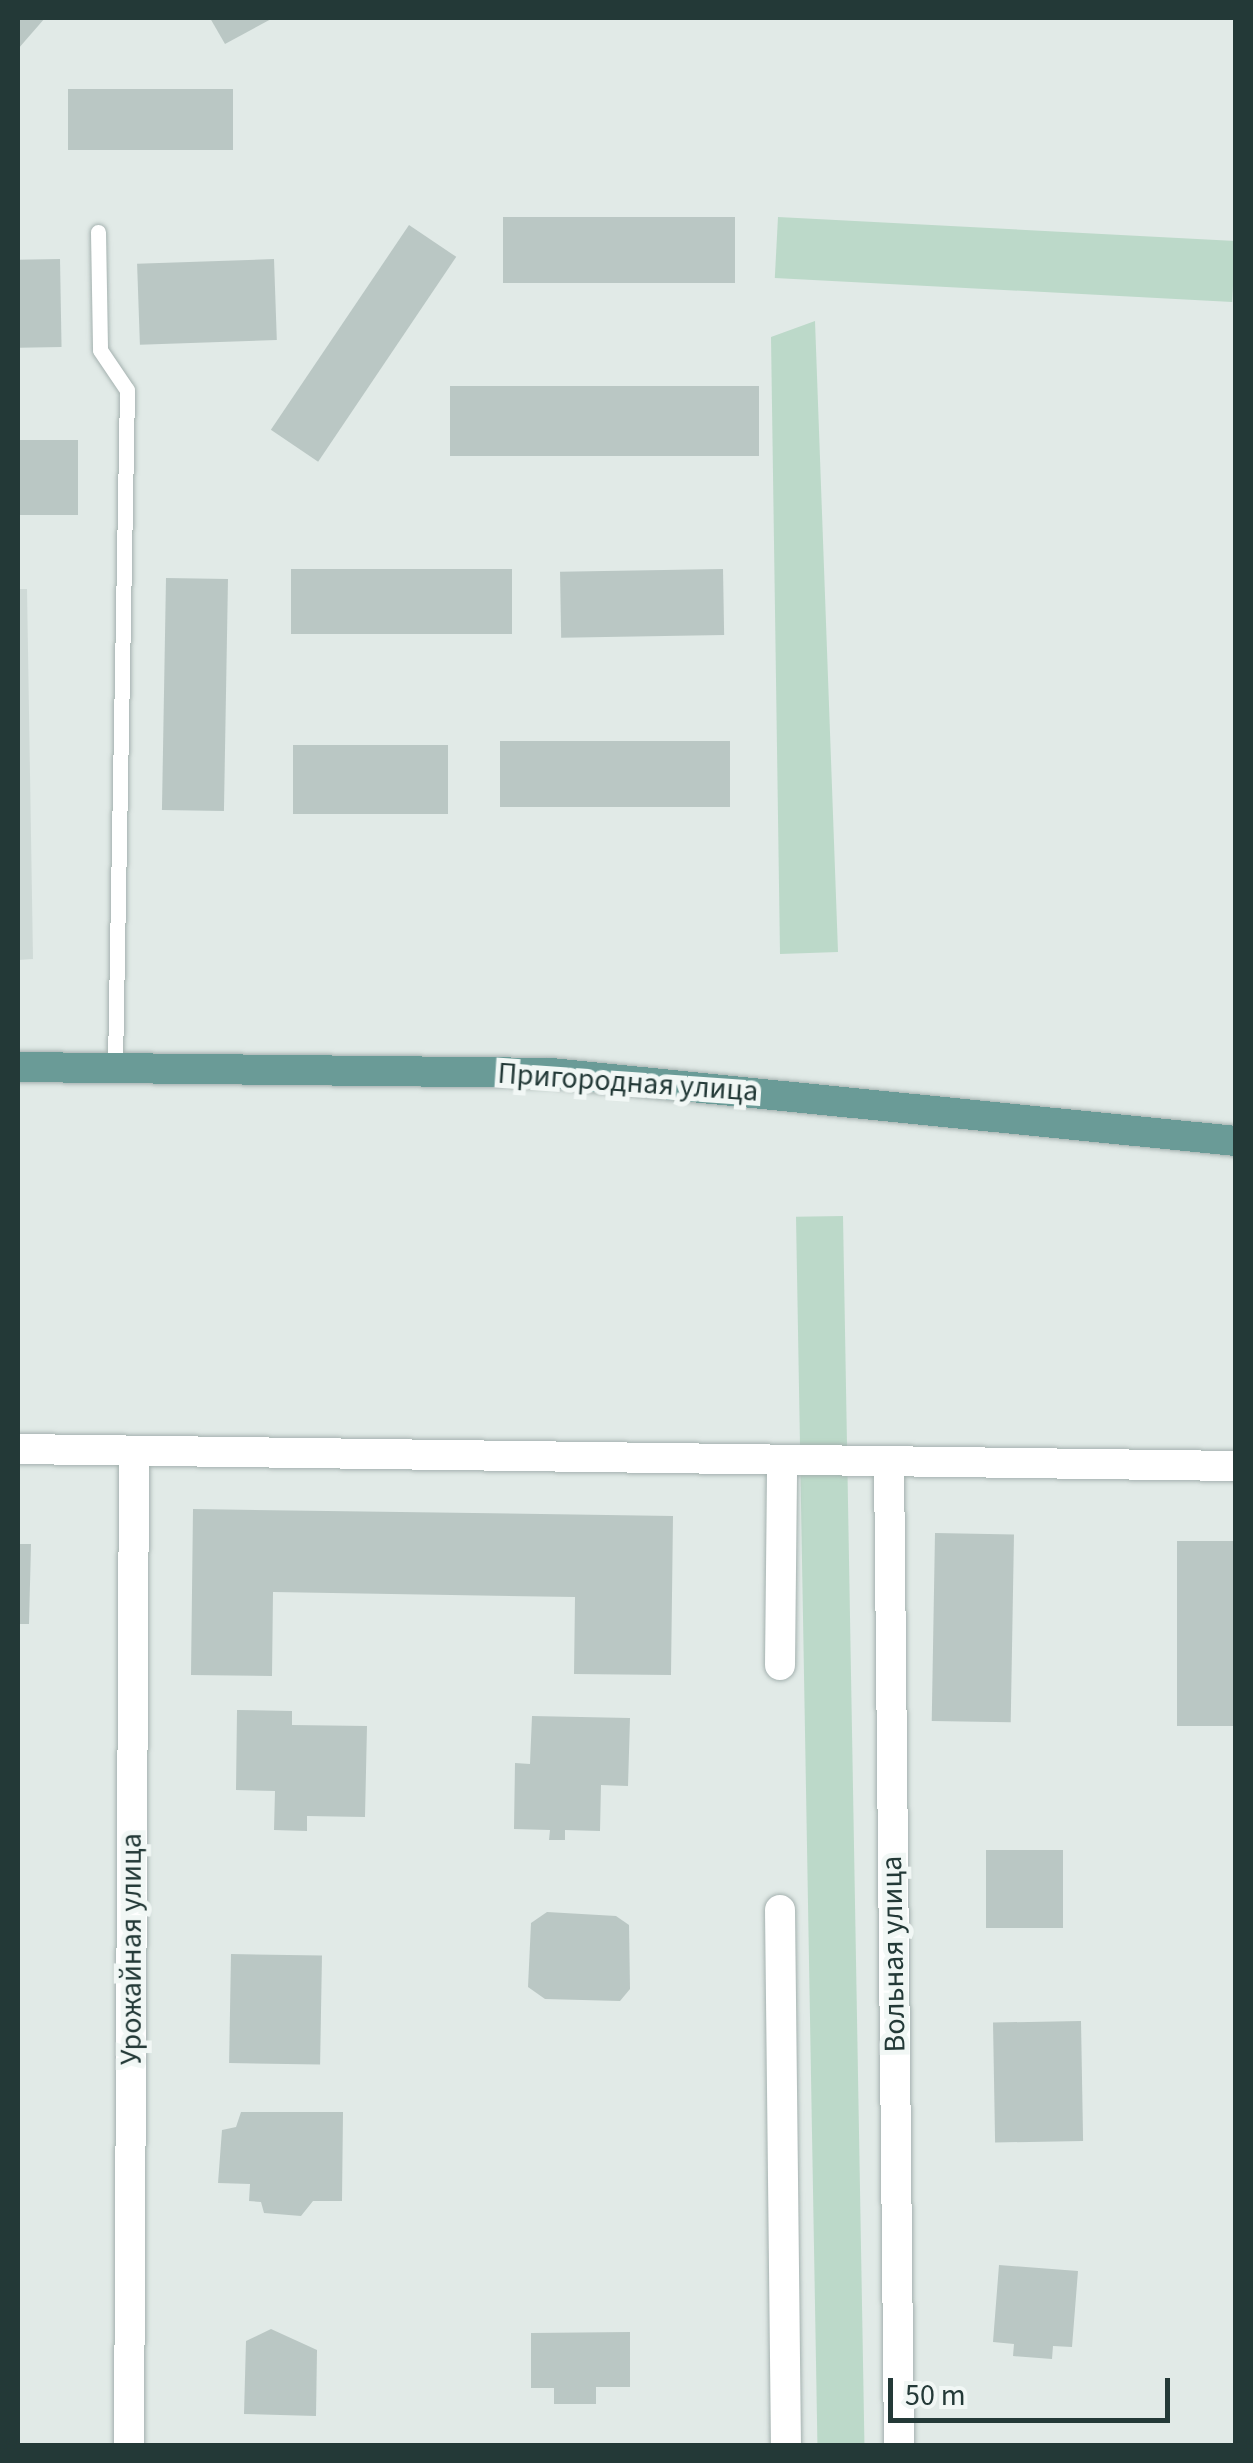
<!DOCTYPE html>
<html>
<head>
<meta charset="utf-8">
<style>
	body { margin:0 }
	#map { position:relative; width:1253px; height:2463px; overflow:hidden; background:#e1eae7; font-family:"Source Sans 3",sans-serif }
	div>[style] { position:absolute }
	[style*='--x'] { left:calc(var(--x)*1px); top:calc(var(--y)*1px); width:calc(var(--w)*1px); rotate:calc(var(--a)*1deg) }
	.built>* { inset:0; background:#cfdad7 }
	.green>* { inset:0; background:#bcd9c9; transform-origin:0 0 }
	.building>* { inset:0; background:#bac7c4; transform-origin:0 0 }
	.roads { filter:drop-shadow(0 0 2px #a4b1af) drop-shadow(0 0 2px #a4b1af) }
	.lane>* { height:15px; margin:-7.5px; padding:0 7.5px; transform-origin:7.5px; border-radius:7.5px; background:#fff }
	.street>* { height:30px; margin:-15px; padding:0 15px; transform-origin:15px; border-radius:15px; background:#fff }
	.primary>* { height:30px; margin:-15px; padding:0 15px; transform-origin:15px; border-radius:15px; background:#6a9b97 }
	span { translate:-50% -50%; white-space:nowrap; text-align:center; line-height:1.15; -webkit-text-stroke:10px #f1f7f5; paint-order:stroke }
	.street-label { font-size:30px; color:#233937 }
	.frame { position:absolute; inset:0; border:20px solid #233937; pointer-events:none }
	.scale { position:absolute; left:888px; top:2378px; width:282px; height:45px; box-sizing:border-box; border:5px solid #233937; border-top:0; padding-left:12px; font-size:30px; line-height:35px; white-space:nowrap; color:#233937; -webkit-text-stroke:8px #f1f7f5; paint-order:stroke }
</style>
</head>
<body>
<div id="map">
	<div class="built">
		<i style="clip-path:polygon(18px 589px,27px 589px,33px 959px,18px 960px)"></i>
	</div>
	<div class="green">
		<i style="left:778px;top:217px;width:458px;height:61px;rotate:3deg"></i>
		<i style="clip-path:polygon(815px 321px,838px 952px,780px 954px,771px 337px)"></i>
		<i style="left:843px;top:1216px;width:1230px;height:47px;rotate:89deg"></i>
	</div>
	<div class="building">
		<i style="clip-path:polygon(18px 18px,45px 18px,18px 49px)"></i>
		<i style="clip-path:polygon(210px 18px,273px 18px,225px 44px)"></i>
		<i style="left:233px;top:89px;width:61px;height:165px;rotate:90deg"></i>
		<i style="left:503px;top:217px;width:232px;height:66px"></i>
		<i style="left:409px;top:225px;width:57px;height:247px;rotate:34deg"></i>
		<i style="left:60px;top:259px;width:88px;height:42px;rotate:89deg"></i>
		<i style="left:274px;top:259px;width:81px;height:137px;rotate:88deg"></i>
		<i style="left:759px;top:386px;width:70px;height:309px;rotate:90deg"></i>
		<i style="left:18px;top:440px;width:60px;height:75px"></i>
		<i style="left:291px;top:569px;width:221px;height:65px"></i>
		<i style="left:723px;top:569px;width:66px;height:163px;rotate:89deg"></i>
		<i style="left:166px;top:578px;width:62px;height:232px;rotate:1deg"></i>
		<i style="left:500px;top:741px;width:230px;height:66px"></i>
		<i style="left:293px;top:745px;width:155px;height:69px"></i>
		<i style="clip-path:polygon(193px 1509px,673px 1516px,671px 1675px,574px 1674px,575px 1597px,273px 1592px,272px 1676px,191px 1675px)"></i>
		<i style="left:935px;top:1533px;width:79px;height:188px;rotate:1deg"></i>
		<i style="left:1236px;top:1541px;width:185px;height:59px;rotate:90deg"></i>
		<i style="clip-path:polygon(18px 1544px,31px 1544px,29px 1624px,18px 1624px)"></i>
		<i style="clip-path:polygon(237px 1710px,292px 1711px,292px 1725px,367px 1726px,365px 1817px,307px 1816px,307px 1831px,274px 1830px,275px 1791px,236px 1790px)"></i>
		<i style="clip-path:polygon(532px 1716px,630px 1718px,628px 1786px,601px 1785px,600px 1831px,565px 1830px,565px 1840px,549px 1840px,550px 1830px,514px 1829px,515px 1763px,530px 1764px)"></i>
		<i style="left:986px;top:1850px;width:77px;height:78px"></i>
		<i style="clip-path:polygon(547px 1912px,616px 1916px,629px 1925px,630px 1989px,620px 2001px,545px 1999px,528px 1987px,531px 1923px)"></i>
		<i style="left:231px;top:1954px;width:91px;height:109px;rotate:1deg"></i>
		<i style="left:1081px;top:2021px;width:120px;height:88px;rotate:89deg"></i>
		<i style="clip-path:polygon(241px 2112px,343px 2112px,342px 2201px,313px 2201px,301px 2216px,264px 2213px,261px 2202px,249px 2201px,250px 2184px,218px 2183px,222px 2130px,236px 2127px)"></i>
		<i style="clip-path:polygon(999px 2265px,1078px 2271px,1072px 2347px,1053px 2346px,1052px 2359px,1013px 2356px,1014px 2344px,993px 2342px)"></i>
		<i style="clip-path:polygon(271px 2329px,317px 2350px,316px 2416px,244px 2414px,246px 2341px)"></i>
		<i style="clip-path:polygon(630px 2332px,630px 2387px,596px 2387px,596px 2404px,554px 2404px,554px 2388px,531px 2388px,531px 2333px)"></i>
	</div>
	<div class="roads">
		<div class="lane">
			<i style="--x:98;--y:232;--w:118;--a:89"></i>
			<i style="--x:100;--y:350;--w:48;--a:56"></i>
			<i style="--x:127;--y:390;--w:675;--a:91.02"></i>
		</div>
		<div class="street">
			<i style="--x:18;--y:1449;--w:1218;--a:0.8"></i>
			<i style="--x:889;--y:1462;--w:984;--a:89.42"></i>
			<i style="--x:780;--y:1665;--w:204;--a:-89.4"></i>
			<i style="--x:780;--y:1910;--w:536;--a:89.36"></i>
			<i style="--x:129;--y:2446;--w:993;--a:-89.71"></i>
		</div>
		<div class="primary">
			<i style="--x:18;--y:1067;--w:533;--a:0.64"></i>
			<i style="--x:551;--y:1073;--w:688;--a:5.67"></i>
		</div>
	</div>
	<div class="street-label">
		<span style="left:628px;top:1083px;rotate:4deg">Пригородная улица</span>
		<span style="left:132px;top:1949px;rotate:-90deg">Урожайная улица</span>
		<span style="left:894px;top:1954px;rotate:-91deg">Вольная улица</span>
	</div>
	<div class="frame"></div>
	<div class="scale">50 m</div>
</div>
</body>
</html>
